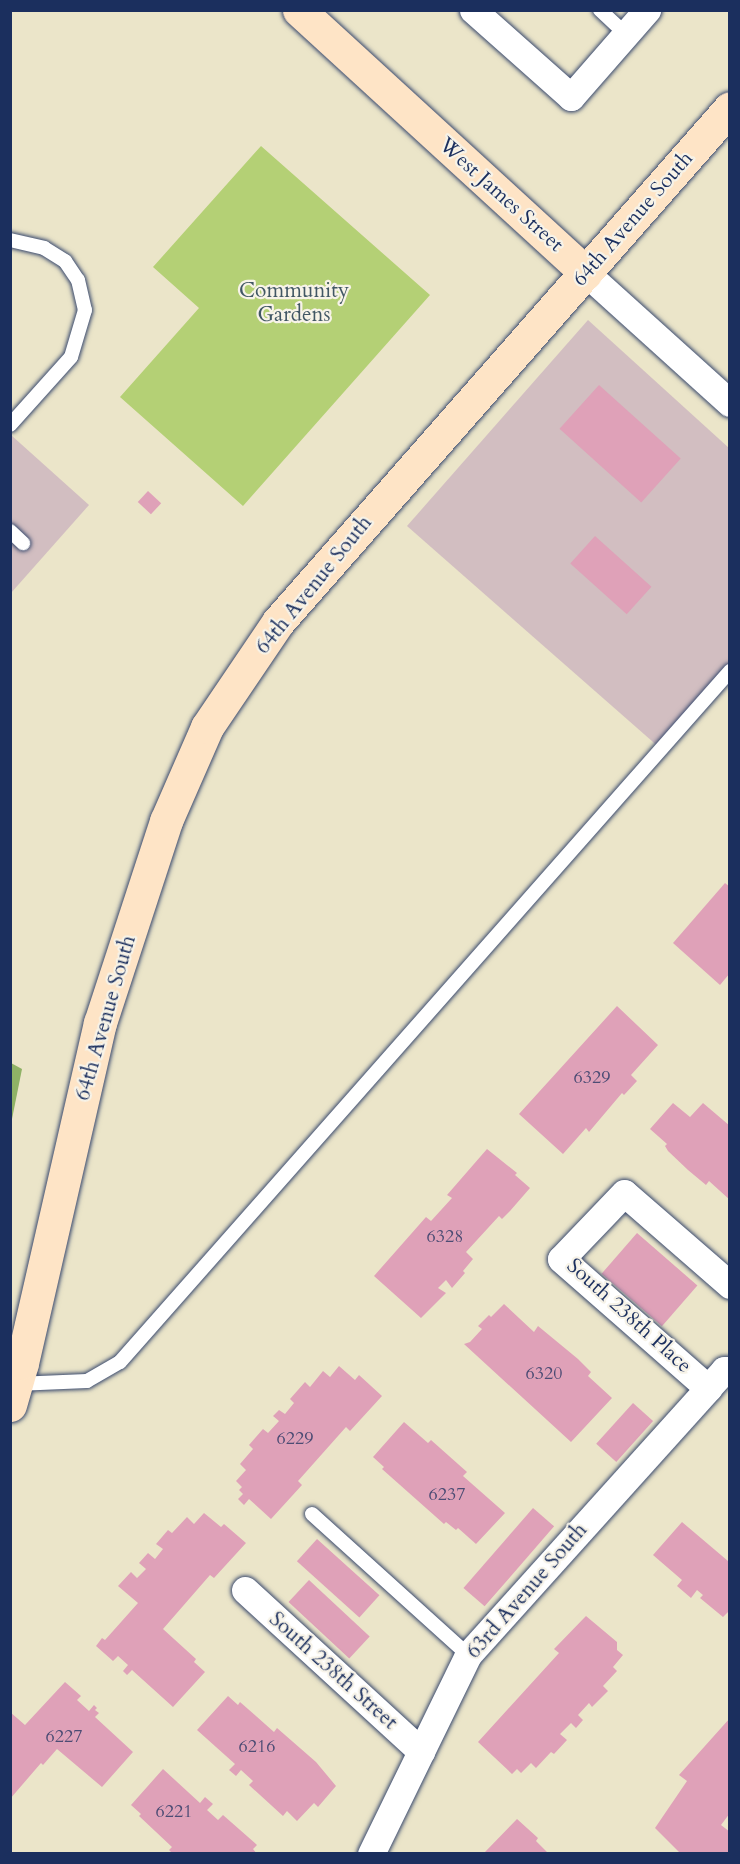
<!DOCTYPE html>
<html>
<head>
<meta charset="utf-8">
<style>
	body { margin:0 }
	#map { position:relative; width:740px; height:1864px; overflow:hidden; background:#ebe5c9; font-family:Cardo,serif }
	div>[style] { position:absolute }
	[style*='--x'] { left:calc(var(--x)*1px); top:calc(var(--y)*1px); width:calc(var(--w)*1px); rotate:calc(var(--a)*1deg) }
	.industrial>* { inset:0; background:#d2bec1 }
	.green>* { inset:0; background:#b4d075 }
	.forest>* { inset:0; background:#8fb266 }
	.building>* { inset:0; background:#dfa1b8; transform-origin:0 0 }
	.roads { filter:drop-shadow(0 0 2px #3a4a6e) drop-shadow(0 0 2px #3a4a6e) }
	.lane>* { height:14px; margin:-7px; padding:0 7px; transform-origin:7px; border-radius:7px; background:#fff }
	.street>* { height:27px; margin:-13.5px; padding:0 13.5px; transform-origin:13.5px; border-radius:13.5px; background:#fff }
	.secondary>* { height:33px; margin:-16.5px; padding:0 16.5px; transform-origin:16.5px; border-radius:16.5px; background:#fee4c6 }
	span { translate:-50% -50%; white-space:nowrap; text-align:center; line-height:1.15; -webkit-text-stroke:4.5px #f7f3e8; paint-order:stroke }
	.number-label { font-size:18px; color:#4c4c74 }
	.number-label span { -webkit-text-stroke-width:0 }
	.street-label { font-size:21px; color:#1b2f5e }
	.park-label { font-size:21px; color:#415764 }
	.frame { position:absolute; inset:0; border:12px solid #1b2f5e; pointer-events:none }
</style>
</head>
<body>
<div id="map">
	<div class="industrial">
		<i style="clip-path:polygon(588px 320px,729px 448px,729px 671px,661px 749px,407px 526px)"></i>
		<i style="clip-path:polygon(11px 435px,89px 505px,11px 593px)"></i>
	</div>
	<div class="green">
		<i style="clip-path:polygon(261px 146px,430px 295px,243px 506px,120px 397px,199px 308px,153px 267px)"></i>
	</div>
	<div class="forest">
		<i style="clip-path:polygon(11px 1063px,22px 1069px,11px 1124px)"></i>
	</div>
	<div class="building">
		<i style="left:599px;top:385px;width:110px;height:59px;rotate:42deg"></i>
		<i style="left:148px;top:491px;width:18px;height:15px;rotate:43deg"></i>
		<i style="left:595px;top:536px;width:76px;height:37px;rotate:42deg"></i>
		<i style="clip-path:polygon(725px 883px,730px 887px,730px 973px,720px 985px,673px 943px)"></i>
		<i style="clip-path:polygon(617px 1006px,658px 1045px,631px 1075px,637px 1081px,624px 1095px,622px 1093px,589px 1132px,586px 1128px,563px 1154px,519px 1114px)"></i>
		<i style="clip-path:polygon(673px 1103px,690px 1117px,703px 1103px,730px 1126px,730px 1200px,709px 1181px,706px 1185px,688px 1170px,668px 1151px,665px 1146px,667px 1144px,650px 1129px)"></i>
		<i style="clip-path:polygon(487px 1149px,517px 1173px,515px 1175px,530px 1188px,510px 1211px,502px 1219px,499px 1216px,466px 1252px,473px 1259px,463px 1271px,465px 1273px,452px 1288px,446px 1280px,438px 1288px,446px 1293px,421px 1318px,374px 1276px,426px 1217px,431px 1221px,452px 1198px,447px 1195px)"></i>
		<i style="left:637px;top:1233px;width:80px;height:54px;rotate:41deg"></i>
		<i style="clip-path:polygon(504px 1304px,534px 1332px,538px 1326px,578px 1359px,591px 1372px,588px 1376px,612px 1398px,571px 1442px,464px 1344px,470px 1342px,482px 1329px,478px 1326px,489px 1315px,491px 1317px)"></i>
		<i style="clip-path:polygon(339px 1366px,355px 1380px,359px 1375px,382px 1396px,350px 1431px,346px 1427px,298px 1481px,302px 1485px,271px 1519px,249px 1499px,244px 1505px,238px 1499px,243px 1494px,239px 1490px,242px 1487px,236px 1481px,246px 1470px,240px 1464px,253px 1449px,249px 1445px,263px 1429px,268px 1433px,279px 1421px,273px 1416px,279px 1410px,285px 1414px,294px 1403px,290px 1399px,305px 1382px,310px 1387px,323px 1371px,330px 1377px)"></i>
		<i style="left:633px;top:1403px;width:27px;height:55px;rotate:42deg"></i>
		<i style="clip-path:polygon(404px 1422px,428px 1443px,431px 1440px,467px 1472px,463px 1476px,505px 1513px,476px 1544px,458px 1528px,456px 1530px,446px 1522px,444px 1524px,382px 1469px,384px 1467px,373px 1457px)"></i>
		<i style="left:533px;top:1508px;width:28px;height:106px;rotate:41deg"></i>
		<i style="clip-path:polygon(204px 1513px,221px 1527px,224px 1524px,246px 1543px,214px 1578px,210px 1575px,163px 1629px,196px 1659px,194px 1662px,205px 1672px,173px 1707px,132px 1670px,127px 1675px,123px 1671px,128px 1665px,118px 1656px,113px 1661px,96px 1646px,102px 1638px,105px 1640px,138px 1603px,118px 1586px,131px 1572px,137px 1578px,146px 1569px,139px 1563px,148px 1553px,155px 1559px,163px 1549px,156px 1544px,168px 1530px,172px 1533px,187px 1517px,194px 1524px)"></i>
		<i style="clip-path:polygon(682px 1522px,728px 1561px,730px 1558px,730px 1610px,723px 1617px,700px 1598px,703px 1595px,697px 1590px,691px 1598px,677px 1586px,682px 1580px,653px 1555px)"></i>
		<i style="left:317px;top:1539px;width:84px;height:30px;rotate:42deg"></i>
		<i style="left:309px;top:1580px;width:83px;height:30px;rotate:43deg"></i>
		<i style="clip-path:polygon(586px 1616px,617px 1642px,617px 1650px,623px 1655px,613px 1667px,617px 1671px,603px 1686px,608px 1691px,592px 1707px,589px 1703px,578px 1715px,583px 1720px,576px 1728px,571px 1723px,560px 1734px,567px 1740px,554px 1754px,551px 1752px,536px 1768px,531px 1763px,521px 1773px,517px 1769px,512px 1774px,478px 1742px,559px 1653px,554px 1649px)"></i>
		<i style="clip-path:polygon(65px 1682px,81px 1696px,77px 1700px,89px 1711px,94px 1705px,97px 1708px,95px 1710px,99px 1713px,95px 1717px,133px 1752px,102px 1787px,57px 1749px,43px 1765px,41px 1763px,10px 1799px,10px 1712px,25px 1725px)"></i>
		<i style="clip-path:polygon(228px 1696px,238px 1705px,240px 1702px,274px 1732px,277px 1728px,316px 1762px,336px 1786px,318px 1807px,314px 1803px,297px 1821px,287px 1811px,283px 1816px,249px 1785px,253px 1781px,241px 1770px,236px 1776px,229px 1770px,235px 1764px,197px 1730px)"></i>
		<i style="clip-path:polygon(730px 1718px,730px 1813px,721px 1825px,730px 1832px,730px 1854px,681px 1854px,655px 1828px,687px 1781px,679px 1775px)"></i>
		<i style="clip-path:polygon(163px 1769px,200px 1803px,205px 1797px,213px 1804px,207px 1810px,218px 1820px,223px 1815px,257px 1845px,253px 1849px,257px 1854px,173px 1854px,169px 1850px,172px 1847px,139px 1816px,141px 1814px,131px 1805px)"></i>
		<i style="clip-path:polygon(517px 1819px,538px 1838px,536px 1841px,549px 1854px,485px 1852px)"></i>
	</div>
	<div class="roads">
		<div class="lane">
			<i style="--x:600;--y:10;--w:35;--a:43"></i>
			<i style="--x:10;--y:240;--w:35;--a:13"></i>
			<i style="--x:44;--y:248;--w:25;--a:32"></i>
			<i style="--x:65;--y:261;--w:23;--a:56"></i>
			<i style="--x:78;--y:280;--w:31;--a:77"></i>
			<i style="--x:85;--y:310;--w:49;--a:106.6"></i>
			<i style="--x:71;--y:357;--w:91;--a:131.9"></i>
			<i style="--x:10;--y:531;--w:18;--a:43"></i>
			<i style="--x:16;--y:1384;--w:71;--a:-2.4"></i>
			<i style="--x:87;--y:1381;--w:38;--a:-30"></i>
			<i style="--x:120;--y:1362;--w:922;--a:-48.56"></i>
			<i style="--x:312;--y:1514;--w:210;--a:42.1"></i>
		</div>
		<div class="street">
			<i style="--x:473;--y:10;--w:131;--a:41.6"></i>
			<i style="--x:571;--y:97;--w:116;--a:-48.9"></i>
			<i style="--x:586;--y:273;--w:194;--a:42.1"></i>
			<i style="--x:730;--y:1285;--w:140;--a:-139"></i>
			<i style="--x:624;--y:1193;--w:91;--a:133.7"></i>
			<i style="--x:561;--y:1259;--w:196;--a:41.3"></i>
			<i style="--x:708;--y:1388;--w:24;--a:-48"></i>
			<i style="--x:724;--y:1370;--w:6;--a:0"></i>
			<i style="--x:245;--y:1590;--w:239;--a:42.5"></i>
			<i style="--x:371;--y:1854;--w:221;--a:-64"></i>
			<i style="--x:468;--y:1655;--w:359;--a:-48"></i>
		</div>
		<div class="secondary">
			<i style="--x:299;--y:10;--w:389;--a:42.5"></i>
			<i style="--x:10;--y:1405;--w:44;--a:-74.1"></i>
			<i style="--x:22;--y:1363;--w:349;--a:-77.1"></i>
			<i style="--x:100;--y:1023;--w:213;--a:-71.9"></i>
			<i style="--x:166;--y:821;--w:103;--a:-66.4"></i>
			<i style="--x:207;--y:727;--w:127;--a:-55.9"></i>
			<i style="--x:278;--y:622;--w:684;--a:-48.67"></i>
		</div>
	</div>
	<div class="number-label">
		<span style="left:592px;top:1078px">6329</span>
		<span style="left:445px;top:1237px">6328</span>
		<span style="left:544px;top:1374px">6320</span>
		<span style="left:295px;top:1439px">6229</span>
		<span style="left:447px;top:1495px">6237</span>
		<span style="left:64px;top:1737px">6227</span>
		<span style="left:257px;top:1747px">6216</span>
		<span style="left:174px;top:1812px">6221</span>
	</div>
	<div class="street-label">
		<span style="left:501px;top:195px;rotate:42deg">West James Street</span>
		<span style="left:633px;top:219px;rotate:-49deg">64th Avenue South</span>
		<span style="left:314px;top:585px;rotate:-51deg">64th Avenue South</span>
		<span style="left:106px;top:1018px;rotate:-74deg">64th Avenue South</span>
		<span style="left:629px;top:1316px;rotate:42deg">South 238th Place</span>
		<span style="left:527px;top:1591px;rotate:-49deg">63rd Avenue South</span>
		<span style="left:333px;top:1671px;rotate:42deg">South 238th Street</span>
	</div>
	<div class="park-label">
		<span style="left:294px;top:303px">Community<br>Gardens</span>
	</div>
	<div class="frame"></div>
</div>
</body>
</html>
